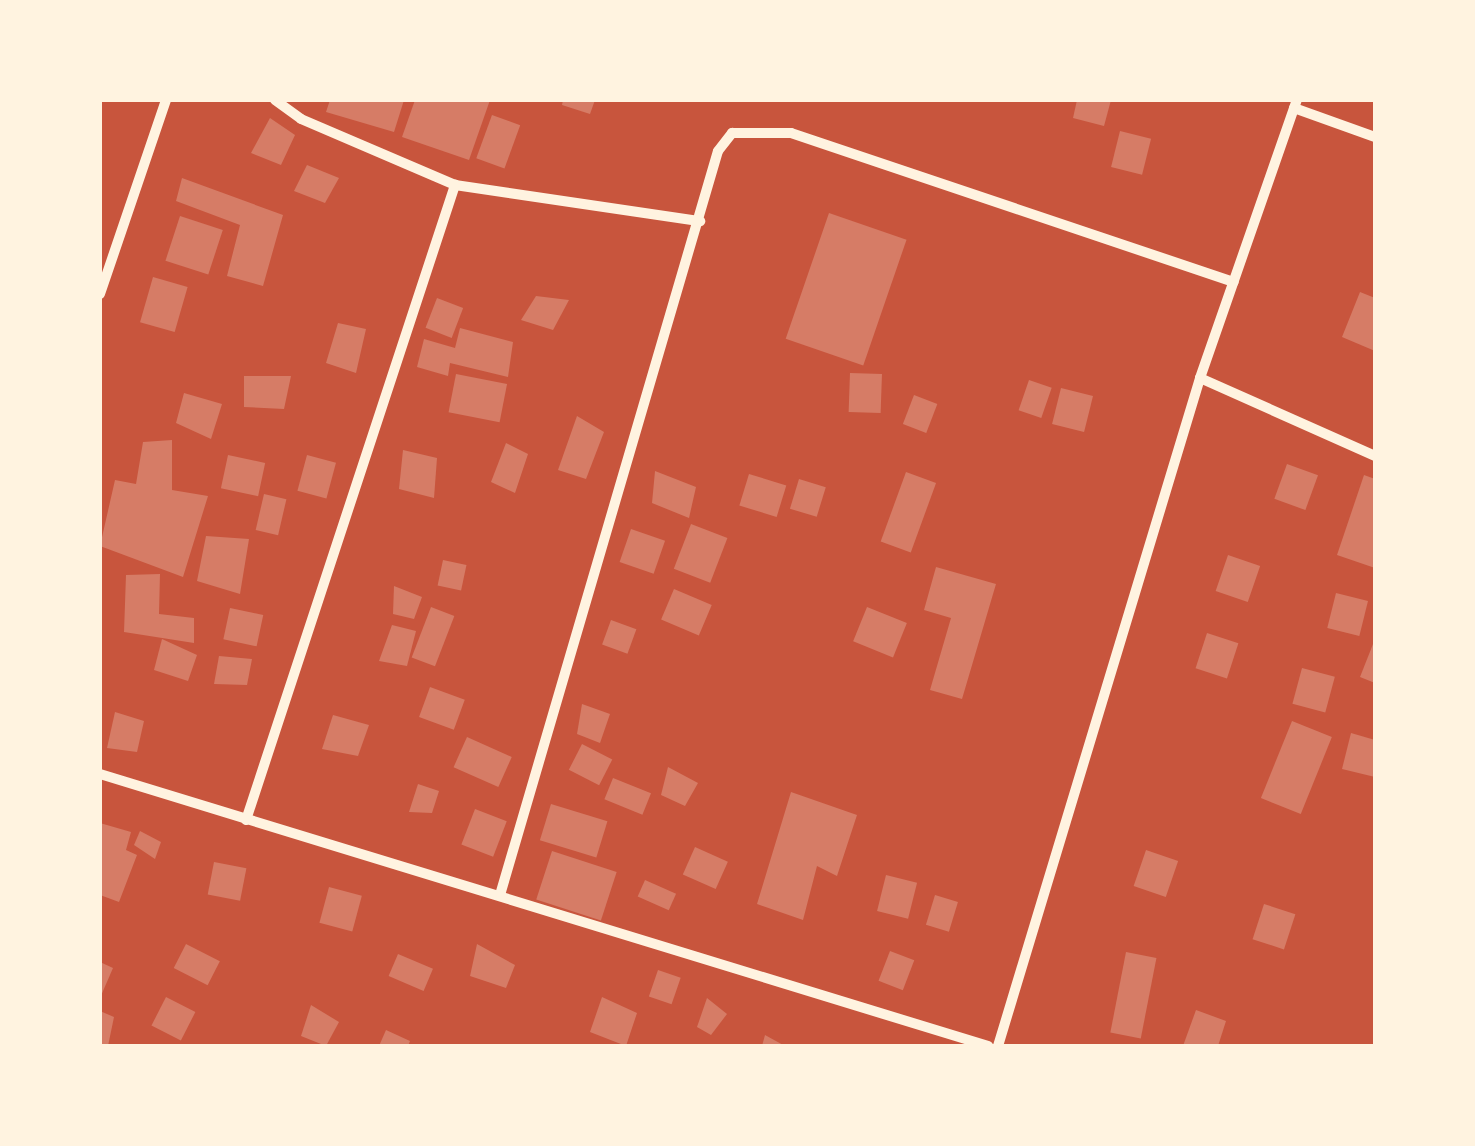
<!DOCTYPE html>
<html>
<head>
<meta charset="utf-8">
<style>
	body { margin:0 }
	#map { position:relative; width:1475px; height:1146px; overflow:hidden; background:#c8553d; font-family:"Varela Round",sans-serif }
	div>[style] { position:absolute }
	[style*='--x'] { left:calc(var(--x)*1px); top:calc(var(--y)*1px); width:calc(var(--w)*1px); rotate:calc(var(--a)*1deg) }
	.building>* { inset:0; background:#d67c66; transform-origin:0 0 }
	.minor>* { height:10px; margin:-5px; padding:0 5px; transform-origin:5px; border-radius:5px; background:#fff3e0 }
	span { translate:-50% -50%; white-space:nowrap; text-align:center; line-height:1.15; -webkit-text-stroke:10px #fff3e0; paint-order:stroke }
	.frame { position:absolute; inset:0; border:102px solid #fff3e0; pointer-events:none }
</style>
</head>
<body>
<div id="map">
	<div class="building">
		<i style="clip-path:polygon(330px 100px,404px 100px,394px 132px,326px 112px)"></i>
		<i style="clip-path:polygon(415px 100px,490px 100px,469px 160px,402px 137px)"></i>
		<i style="clip-path:polygon(563px 100px,595px 100px,590px 114px,562px 105px)"></i>
		<i style="clip-path:polygon(1077px 100px,1111px 100px,1104px 126px,1073px 118px)"></i>
		<i style="left:492px;top:115px;width:30px;height:46px;rotate:20deg"></i>
		<i style="clip-path:polygon(270px 118px,295px 135px,281px 165px,251px 153px)"></i>
		<i style="left:1120px;top:131px;width:32px;height:37px;rotate:14deg"></i>
		<i style="clip-path:polygon(307px 165px,339px 178px,325px 203px,294px 191px)"></i>
		<i style="clip-path:polygon(182px 178px,283px 215px,263px 286px,227px 276px,240px 225px,176px 201px)"></i>
		<i style="left:829px;top:213px;width:82px;height:133px;rotate:19deg"></i>
		<i style="left:180px;top:216px;width:45px;height:47px;rotate:18deg"></i>
		<i style="left:153px;top:277px;width:36px;height:47px;rotate:16deg"></i>
		<i style="clip-path:polygon(1360px 292px,1375px 298px,1375px 351px,1342px 337px)"></i>
		<i style="clip-path:polygon(536px 296px,569px 300px,553px 330px,521px 320px)"></i>
		<i style="left:437px;top:298px;width:28px;height:32px;rotate:21deg"></i>
		<i style="clip-path:polygon(338px 323px,366px 329px,356px 373px,326px 363px)"></i>
		<i style="clip-path:polygon(460px 328px,513px 342px,508px 377px,450px 363px,448px 376px,417px 367px,424px 339px,455px 348px)"></i>
		<i style="left:850px;top:373px;width:32px;height:39px;rotate:2deg"></i>
		<i style="left:456px;top:374px;width:52px;height:39px;rotate:11deg"></i>
		<i style="clip-path:polygon(244px 376px,291px 376px,284px 409px,244px 407px)"></i>
		<i style="left:1029px;top:380px;width:24px;height:32px;rotate:19deg"></i>
		<i style="left:1061px;top:388px;width:33px;height:37px;rotate:14deg"></i>
		<i style="clip-path:polygon(184px 393px,222px 404px,211px 439px,176px 423px)"></i>
		<i style="left:914px;top:395px;width:25px;height:31px;rotate:21deg"></i>
		<i style="clip-path:polygon(577px 416px,604px 432px,586px 479px,558px 470px)"></i>
		<i style="clip-path:polygon(172px 440px,172px 490px,208px 496px,183px 577px,100px 546px,115px 480px,136px 484px,143px 442px)"></i>
		<i style="clip-path:polygon(506px 443px,528px 454px,515px 493px,491px 482px)"></i>
		<i style="clip-path:polygon(403px 450px,437px 458px,434px 498px,399px 489px)"></i>
		<i style="left:228px;top:455px;width:38px;height:34px;rotate:12deg"></i>
		<i style="left:307px;top:455px;width:30px;height:37px;rotate:15deg"></i>
		<i style="left:1287px;top:464px;width:33px;height:37px;rotate:20deg"></i>
		<i style="clip-path:polygon(655px 471px,696px 487px,689px 518px,652px 503px)"></i>
		<i style="left:906px;top:472px;width:32px;height:74px;rotate:20deg"></i>
		<i style="left:749px;top:474px;width:39px;height:33px;rotate:17deg"></i>
		<i style="clip-path:polygon(1364px 475px,1375px 479px,1375px 568px,1337px 555px)"></i>
		<i style="left:799px;top:479px;width:28px;height:31px;rotate:17deg"></i>
		<i style="left:264px;top:494px;width:23px;height:37px;rotate:13deg"></i>
		<i style="left:691px;top:524px;width:39px;height:48px;rotate:21deg"></i>
		<i style="left:631px;top:529px;width:36px;height:35px;rotate:19deg"></i>
		<i style="clip-path:polygon(206px 536px,249px 539px,240px 594px,197px 581px)"></i>
		<i style="left:1228px;top:555px;width:34px;height:38px;rotate:19deg"></i>
		<i style="left:443px;top:560px;width:24px;height:26px;rotate:12deg"></i>
		<i style="clip-path:polygon(936px 567px,996px 584px,962px 699px,930px 690px,951px 618px,924px 610px)"></i>
		<i style="clip-path:polygon(160px 574px,159px 614px,194px 618px,194px 643px,124px 632px,126px 575px)"></i>
		<i style="clip-path:polygon(394px 586px,422px 597px,414px 619px,393px 614px)"></i>
		<i style="left:674px;top:589px;width:41px;height:33px;rotate:23deg"></i>
		<i style="left:1336px;top:593px;width:33px;height:36px;rotate:14deg"></i>
		<i style="left:431px;top:607px;width:25px;height:54px;rotate:21deg"></i>
		<i style="left:867px;top:607px;width:43px;height:37px;rotate:22deg"></i>
		<i style="left:230px;top:608px;width:34px;height:32px;rotate:12deg"></i>
		<i style="left:611px;top:620px;width:27px;height:26px;rotate:20deg"></i>
		<i style="clip-path:polygon(392px 625px,416px 631px,407px 666px,379px 661px)"></i>
		<i style="left:1207px;top:633px;width:33px;height:37px;rotate:18deg"></i>
		<i style="clip-path:polygon(162px 639px,197px 655px,188px 681px,154px 670px)"></i>
		<i style="clip-path:polygon(1375px 639px,1375px 683px,1360px 677px)"></i>
		<i style="clip-path:polygon(219px 656px,252px 659px,247px 685px,214px 684px)"></i>
		<i style="left:1302px;top:668px;width:34px;height:37px;rotate:15deg"></i>
		<i style="left:430px;top:687px;width:37px;height:32px;rotate:20deg"></i>
		<i style="clip-path:polygon(582px 704px,610px 714px,600px 743px,577px 734px)"></i>
		<i style="clip-path:polygon(115px 712px,144px 721px,137px 752px,107px 748px)"></i>
		<i style="clip-path:polygon(333px 715px,369px 725px,358px 756px,322px 749px)"></i>
		<i style="left:1292px;top:721px;width:43px;height:83px;rotate:22deg"></i>
		<i style="clip-path:polygon(1351px 733px,1375px 740px,1375px 777px,1342px 769px)"></i>
		<i style="left:467px;top:737px;width:49px;height:33px;rotate:24deg"></i>
		<i style="left:582px;top:744px;width:34px;height:29px;rotate:27deg"></i>
		<i style="clip-path:polygon(668px 767px,698px 783px,685px 806px,661px 795px)"></i>
		<i style="left:613px;top:778px;width:41px;height:23px;rotate:22deg"></i>
		<i style="clip-path:polygon(418px 784px,439px 791px,432px 813px,409px 812px)"></i>
		<i style="clip-path:polygon(791px 792px,857px 815px,837px 876px,817px 866px,803px 920px,757px 904px)"></i>
		<i style="left:551px;top:804px;width:59px;height:38px;rotate:17deg"></i>
		<i style="left:475px;top:809px;width:34px;height:38px;rotate:21deg"></i>
		<i style="clip-path:polygon(100px 823px,131px 832px,126px 850px,137px 855px,119px 902px,100px 895px)"></i>
		<i style="clip-path:polygon(140px 831px,161px 842px,155px 859px,134px 845px)"></i>
		<i style="left:695px;top:847px;width:36px;height:30px;rotate:24deg"></i>
		<i style="left:1146px;top:850px;width:34px;height:38px;rotate:19deg"></i>
		<i style="left:552px;top:851px;width:68px;height:51px;rotate:18deg"></i>
		<i style="left:214px;top:862px;width:33px;height:33px;rotate:11deg"></i>
		<i style="left:886px;top:875px;width:32px;height:37px;rotate:14deg"></i>
		<i style="left:645px;top:880px;width:34px;height:18px;rotate:24deg"></i>
		<i style="left:329px;top:887px;width:34px;height:37px;rotate:15deg"></i>
		<i style="left:935px;top:895px;width:24px;height:31px;rotate:17deg"></i>
		<i style="left:1264px;top:904px;width:33px;height:37px;rotate:18deg"></i>
		<i style="left:186px;top:944px;width:38px;height:27px;rotate:27deg"></i>
		<i style="clip-path:polygon(477px 944px,515px 965px,506px 988px,470px 976px)"></i>
		<i style="left:890px;top:951px;width:26px;height:32px;rotate:21deg"></i>
		<i style="left:1126px;top:952px;width:31px;height:82px;rotate:11deg"></i>
		<i style="left:398px;top:954px;width:38px;height:24px;rotate:23deg"></i>
		<i style="clip-path:polygon(100px 962px,113px 968px,100px 998px)"></i>
		<i style="left:658px;top:970px;width:24px;height:28px;rotate:19deg"></i>
		<i style="left:166px;top:997px;width:33px;height:32px;rotate:27deg"></i>
		<i style="clip-path:polygon(602px 997px,637px 1013px,626px 1046px,590px 1032px)"></i>
		<i style="clip-path:polygon(707px 998px,727px 1014px,711px 1035px,697px 1027px)"></i>
		<i style="clip-path:polygon(311px 1005px,339px 1022px,326px 1046px,301px 1036px)"></i>
		<i style="clip-path:polygon(1196px 1010px,1226px 1021px,1218px 1046px,1183px 1046px)"></i>
		<i style="clip-path:polygon(100px 1011px,114px 1017px,108px 1046px,100px 1044px)"></i>
		<i style="clip-path:polygon(386px 1030px,410px 1041px,408px 1046px,379px 1046px)"></i>
		<i style="clip-path:polygon(765px 1035px,785px 1046px,762px 1046px)"></i>
	</div>
	<div class="minor">
		<i style="--x:275;--y:100;--w:32;--a:36"></i>
		<i style="--x:301;--y:119;--w:168;--a:23.2"></i>
		<i style="--x:455;--y:185;--w:248;--a:8.4"></i>
		<i style="--x:1294;--y:108;--w:86;--a:19.7"></i>
		<i style="--x:100;--y:294;--w:205;--a:-71.2"></i>
		<i style="--x:1200;--y:378;--w:192;--a:24"></i>
		<i style="--x:100;--y:774;--w:929;--a:17.03"></i>
		<i style="--x:246;--y:820;--w:669;--a:-71.78"></i>
		<i style="--x:500;--y:895;--w:775;--a:-73.67"></i>
		<i style="--x:718;--y:151;--w:23;--a:-52"></i>
		<i style="--x:732;--y:133;--w:59;--a:0"></i>
		<i style="--x:791;--y:133;--w:467;--a:18.6"></i>
		<i style="--x:998;--y:1046;--w:698;--a:-73.17"></i>
		<i style="--x:1200;--y:378;--w:294;--a:-70.8"></i>
	</div>
	<div class="frame"></div>
</div>
</body>
</html>
